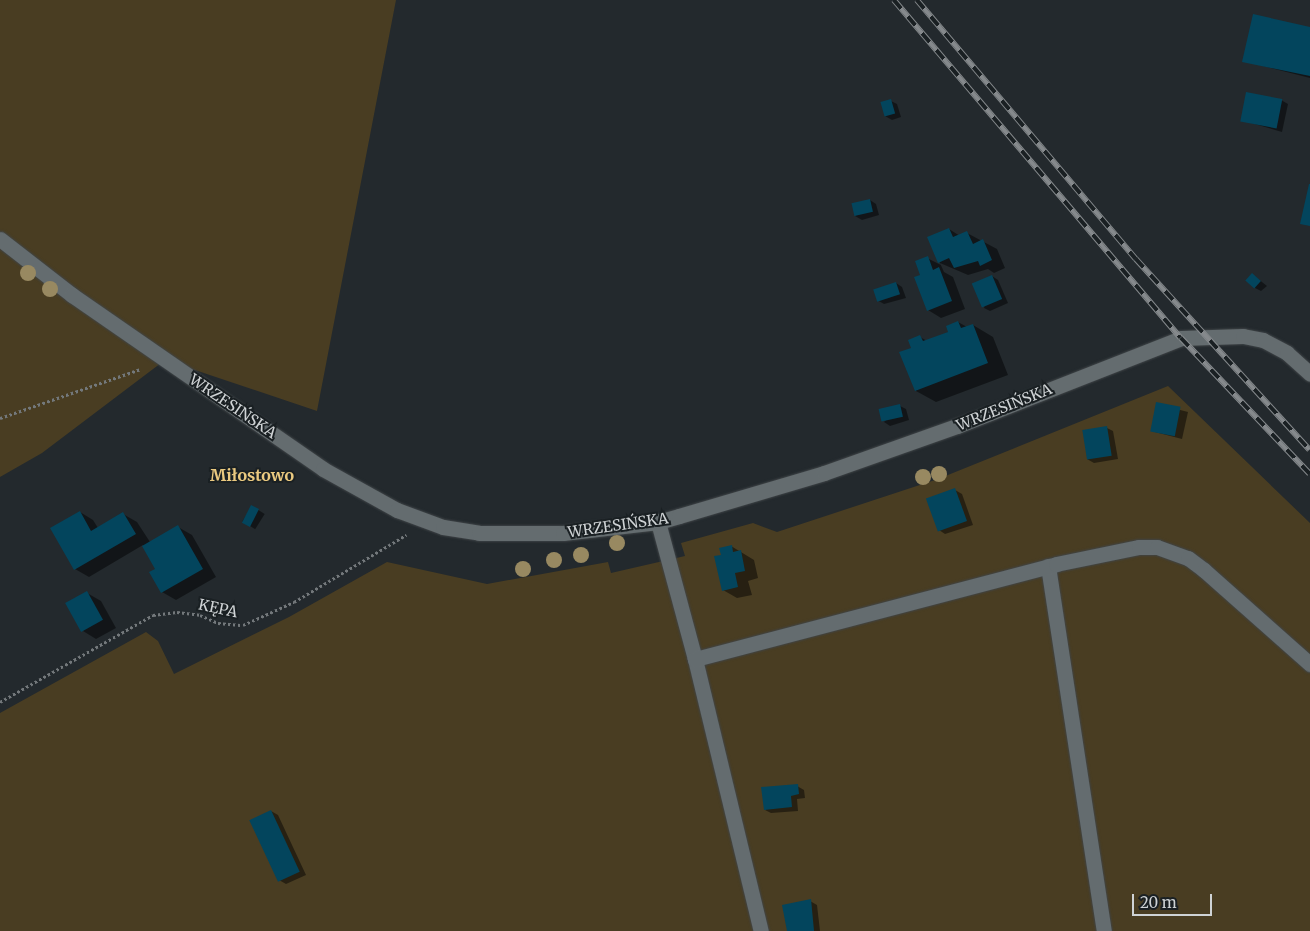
<!DOCTYPE html>
<html>
<head>
<meta charset="utf-8">
<style>
	body { margin:0 }
	#map { position:relative; width:1310px; height:931px; overflow:hidden; background:#23292d; font-family:Merriweather,serif }
	div>[style] { position:absolute }
	[style*='--x'] { left:calc(var(--x)*1px); top:calc(var(--y)*1px); width:calc(var(--w)*1px); rotate:calc(var(--a)*1deg) }
	.green>* { inset:0; background:#493d22 }
	.shadow>* { inset:0; background:#0007; transform-origin:0 0 }
	.building>* { inset:0; background:#03455d; transform-origin:0 0 }
	.path>* { height:3px; margin-top:-1.5px; transform-origin:0; background:repeating-linear-gradient(90deg,#73787b 0 2.5px,transparent 0 5px) }
	.roads { filter:drop-shadow(0 0 1px #3f4447) drop-shadow(0 0 1px #3f4447) }
	.lane>* { height:15px; margin:-7.5px; padding:0 7.5px; transform-origin:7.5px; border-radius:7.5px; background:#646c6f }
	.street>* { height:15px; margin:-7.5px; padding:0 7.5px; transform-origin:7.5px; border-radius:7.5px; background:#646c6f }
	.rail>* { height:5.5px; margin-top:-2.75px; transform-origin:0; background:repeating-linear-gradient(90deg,#1a2023 0 11px,#85898c 0 22px); box-sizing:border-box; border-block:1px solid #85898c }
	.trees>* { width:16px; height:16px; margin:-8px; border-radius:50%; background:#988961 }
	span { translate:-50% -50%; white-space:nowrap; text-align:center; line-height:1.15; -webkit-text-stroke:4px #1a2023; paint-order:stroke }
	.street-label { font-size:15px; color:#cfd3d5 }
	.neighbourhood-label { font-size:16px; color:#ebca80; font-weight:700 }
	.scale { position:absolute; left:1132px; top:894px; width:80px; height:22px; box-sizing:border-box; border:2px solid #cfd3d5; border-top:0; padding-left:6px; font-size:15px; line-height:18px; white-space:nowrap; color:#cfd3d5; -webkit-text-stroke:4px #1a2023; paint-order:stroke }
</style>
</head>
<body>
<div id="map">
	<div class="green">
		<i style="clip-path:polygon(0 0,396px 0,317px 411px,165px 360px,42px 453px,0 477px)"></i>
		<i style="clip-path:polygon(1168px 386px,1310px 523px,1310px 931px,0 931px,0 713px,146px 632px,158px 641px,174px 674px,289px 617px,387px 562px,487px 584px,608px 562px,611px 573px,685px 556px,681px 543px,753px 523px,777px 532px,938px 479px)"></i>
	</div>
	<div class="shadow">
		<i style="clip-path:polygon(1310px 28px,1310px 78px,1244px 61px)"></i>
		<i style="clip-path:polygon(1281px 100px,1288px 104px,1282px 132px,1241px 120px)"></i>
		<i style="clip-path:polygon(891px 101px,897px 104px,901px 117px,892px 120px,885px 116px)"></i>
		<i style="clip-path:polygon(870px 200px,876px 204px,879px 215px,862px 220px,855px 216px)"></i>
		<i style="clip-path:polygon(949px 229px,960px 236px,967px 233px,997px 249px,1005px 268px,994px 273px,988px 269px,968px 275px,940px 263px,944px 272px,953px 277px,965px 309px,941px 318px,928px 310px,922px 275px,927px 258px,941px 265px,929px 238px)"></i>
		<i style="clip-path:polygon(1252px 274px,1267px 286px,1261px 291px,1255px 288px)"></i>
		<i style="clip-path:polygon(992px 276px,998px 280px,1008px 303px,990px 311px,984px 308px)"></i>
		<i style="clip-path:polygon(896px 283px,902px 287px,906px 298px,884px 304px,877px 300px)"></i>
		<i style="clip-path:polygon(958px 322px,967px 327px,973px 325px,993px 337px,1008px 375px,936px 402px,916px 391px,912px 348px,920px 337px,927px 341px,949px 332px)"></i>
		<i style="clip-path:polygon(1157px 404px,1188px 412px,1182px 439px,1155px 432px)"></i>
		<i style="clip-path:polygon(900px 406px,906px 409px,909px 420px,890px 426px,884px 422px)"></i>
		<i style="clip-path:polygon(1107px 428px,1113px 431px,1118px 459px,1094px 463px,1087px 459px)"></i>
		<i style="clip-path:polygon(955px 490px,962px 494px,973px 525px,945px 534px,939px 530px)"></i>
		<i style="left:252px;top:506px;width:15px;height:18px;rotate:32deg"></i>
		<i style="clip-path:polygon(80px 512px,93px 520px,98px 528px,123px 514px,137px 522px,150px 542px,178px 527px,192px 535px,216px 577px,176px 600px,162px 592px,157px 570px,143px 545px,89px 577px,75px 569px)"></i>
		<i style="clip-path:polygon(731px 546px,754px 560px,758px 578px,748px 581px,752px 595px,737px 598px,723px 590px,722px 556px)"></i>
		<i style="clip-path:polygon(87px 593px,101px 601px,116px 628px,96px 639px,83px 631px)"></i>
		<i style="clip-path:polygon(797px 786px,804px 790px,805px 798px,797px 799px,798px 811px,771px 813px,765px 810px)"></i>
		<i style="clip-path:polygon(271px 811px,278px 815px,306px 875px,286px 884px,279px 880px)"></i>
		<i style="clip-path:polygon(810px 901px,817px 905px,820px 931px,788px 931px)"></i>
	</div>
	<div class="building">
		<i style="clip-path:polygon(1253px 14px,1310px 27px,1310px 76px,1242px 62px)"></i>
		<i style="left:1246px;top:92px;width:37px;height:30px;rotate:11deg"></i>
		<i style="left:891px;top:99px;width:15px;height:11px;rotate:74deg"></i>
		<i style="clip-path:polygon(1309px 184px,1310px 184px,1310px 226px,1300px 224px)"></i>
		<i style="left:870px;top:199px;width:13px;height:19px;rotate:77deg"></i>
		<i style="clip-path:polygon(949px 228px,953px 237px,967px 231px,973px 244px,983px 239px,992px 260px,980px 266px,978px 261px,954px 268px,949px 258px,938px 263px,927px 237px)"></i>
		<i style="clip-path:polygon(928px 256px,933px 270px,939px 267px,952px 301px,927px 311px,914px 277px,920px 275px,915px 261px)"></i>
		<i style="left:1252px;top:273px;width:12px;height:10px;rotate:42deg"></i>
		<i style="left:992px;top:275px;width:26px;height:22px;rotate:67deg"></i>
		<i style="left:896px;top:282px;width:13px;height:24px;rotate:72deg"></i>
		<i style="clip-path:polygon(958px 321px,961px 328px,973px 324px,988px 363px,915px 391px,899px 352px,911px 348px,908px 340px,920px 335px,923px 341px,948px 332px,946px 326px)"></i>
		<i style="left:1156px;top:402px;width:25px;height:30px;rotate:11deg"></i>
		<i style="left:900px;top:404px;width:13px;height:22px;rotate:77deg"></i>
		<i style="left:1107px;top:426px;width:30px;height:25px;rotate:81deg"></i>
		<i style="left:955px;top:488px;width:35px;height:31px;rotate:70deg"></i>
		<i style="left:251px;top:505px;width:9px;height:20px;rotate:27deg"></i>
		<i style="clip-path:polygon(80px 511px,91px 531px,123px 512px,136px 534px,74px 570px,50px 528px)"></i>
		<i style="clip-path:polygon(178px 525px,203px 569px,161px 593px,149px 572px,155px 569px,142px 546px)"></i>
		<i style="clip-path:polygon(732px 545px,733px 552px,741px 550px,745px 571px,735px 573px,738px 587px,722px 591px,714px 556px,721px 555px,719px 548px)"></i>
		<i style="left:87px;top:591px;width:33px;height:25px;rotate:61deg"></i>
		<i style="clip-path:polygon(798px 784px,799px 794px,791px 796px,792px 807px,764px 810px,761px 787px)"></i>
		<i style="left:271px;top:810px;width:68px;height:24px;rotate:65deg"></i>
		<i style="clip-path:polygon(811px 899px,814px 931px,787px 931px,782px 905px)"></i>
	</div>
	<div class="path">
		<i style="--x:0;--y:418;--w:149;--a:-19.2"></i>
		<i style="--x:0;--y:702;--w:176;--a:-29.6"></i>
		<i style="--x:153;--y:615;--w:24;--a:-7"></i>
		<i style="--x:177;--y:612;--w:23;--a:7"></i>
		<i style="--x:200;--y:615;--w:20;--a:24"></i>
		<i style="--x:218;--y:623;--w:25;--a:5"></i>
		<i style="--x:243;--y:625;--w:56;--a:-24.3"></i>
		<i style="--x:294;--y:602;--w:131;--a:-30.9"></i>
	</div>
	<div class="roads">
		<div class="lane">
			<i style="--x:1048;--y:566;--w:369;--a:81.3"></i>
			<i style="--x:695;--y:659;--w:280;--a:76.4"></i>
		</div>
		<div class="street">
			<i style="--x:0;--y:239;--w:91;--a:37.9"></i>
			<i style="--x:72;--y:295;--w:305;--a:34.7"></i>
			<i style="--x:323;--y:469;--w:85;--a:29"></i>
			<i style="--x:397;--y:510;--w:49;--a:20.3"></i>
			<i style="--x:443;--y:527;--w:36;--a:9"></i>
			<i style="--x:479;--y:533;--w:84;--a:0"></i>
			<i style="--x:563;--y:533;--w:96;--a:-6.6"></i>
			<i style="--x:658;--y:522;--w:22;--a:-16"></i>
			<i style="--x:679;--y:516;--w:151;--a:-16.5"></i>
			<i style="--x:824;--y:473;--w:141;--a:-19.5"></i>
			<i style="--x:957;--y:426;--w:241;--a:-21.4"></i>
			<i style="--x:1181;--y:338;--w:62;--a:-1.8"></i>
			<i style="--x:1243;--y:336;--w:20;--a:11"></i>
			<i style="--x:1263;--y:340;--w:27;--a:28"></i>
			<i style="--x:1287;--y:353;--w:31;--a:42"></i>
			<i style="--x:658;--y:522;--w:142;--a:74.9"></i>
			<i style="--x:695;--y:659;--w:373;--a:-14.7"></i>
			<i style="--x:1056;--y:564;--w:85;--a:-11.6"></i>
			<i style="--x:1139;--y:547;--w:18;--a:0"></i>
			<i style="--x:1157;--y:547;--w:33;--a:20"></i>
			<i style="--x:1188;--y:558;--w:20;--a:37"></i>
			<i style="--x:1204;--y:570;--w:142;--a:41.6"></i>
		</div>
	</div>
	<div class="rail">
		<i style="--x:894;--y:0;--w:443;--a:49.7"></i>
		<i style="--x:1181;--y:338;--w:187;--a:46.5"></i>
		<i style="--x:917;--y:0;--w:339;--a:49.8"></i>
		<i style="--x:1136;--y:259;--w:258;--a:47.7"></i>
	</div>
	<div class="trees">
		<i style="left:28px;top:273px"></i>
		<i style="left:50px;top:289px"></i>
		<i style="left:939px;top:474px"></i>
		<i style="left:923px;top:477px"></i>
		<i style="left:617px;top:543px"></i>
		<i style="left:581px;top:555px"></i>
		<i style="left:554px;top:560px"></i>
		<i style="left:523px;top:569px"></i>
	</div>
	<div class="street-label">
		<span style="left:233px;top:406px;rotate:34deg">WRZESIŃSKA</span>
		<span style="left:1004px;top:407px;rotate:-22deg">WRZESIŃSKA</span>
		<span style="left:618px;top:525px;rotate:-8deg">WRZESIŃSKA</span>
		<span style="left:218px;top:608px;rotate:12deg">KĘPA</span>
	</div>
	<div class="neighbourhood-label">
		<span style="left:252px;top:475px">Miłostowo</span>
	</div>
	<div class="scale">20 m</div>
</div>
</body>
</html>
